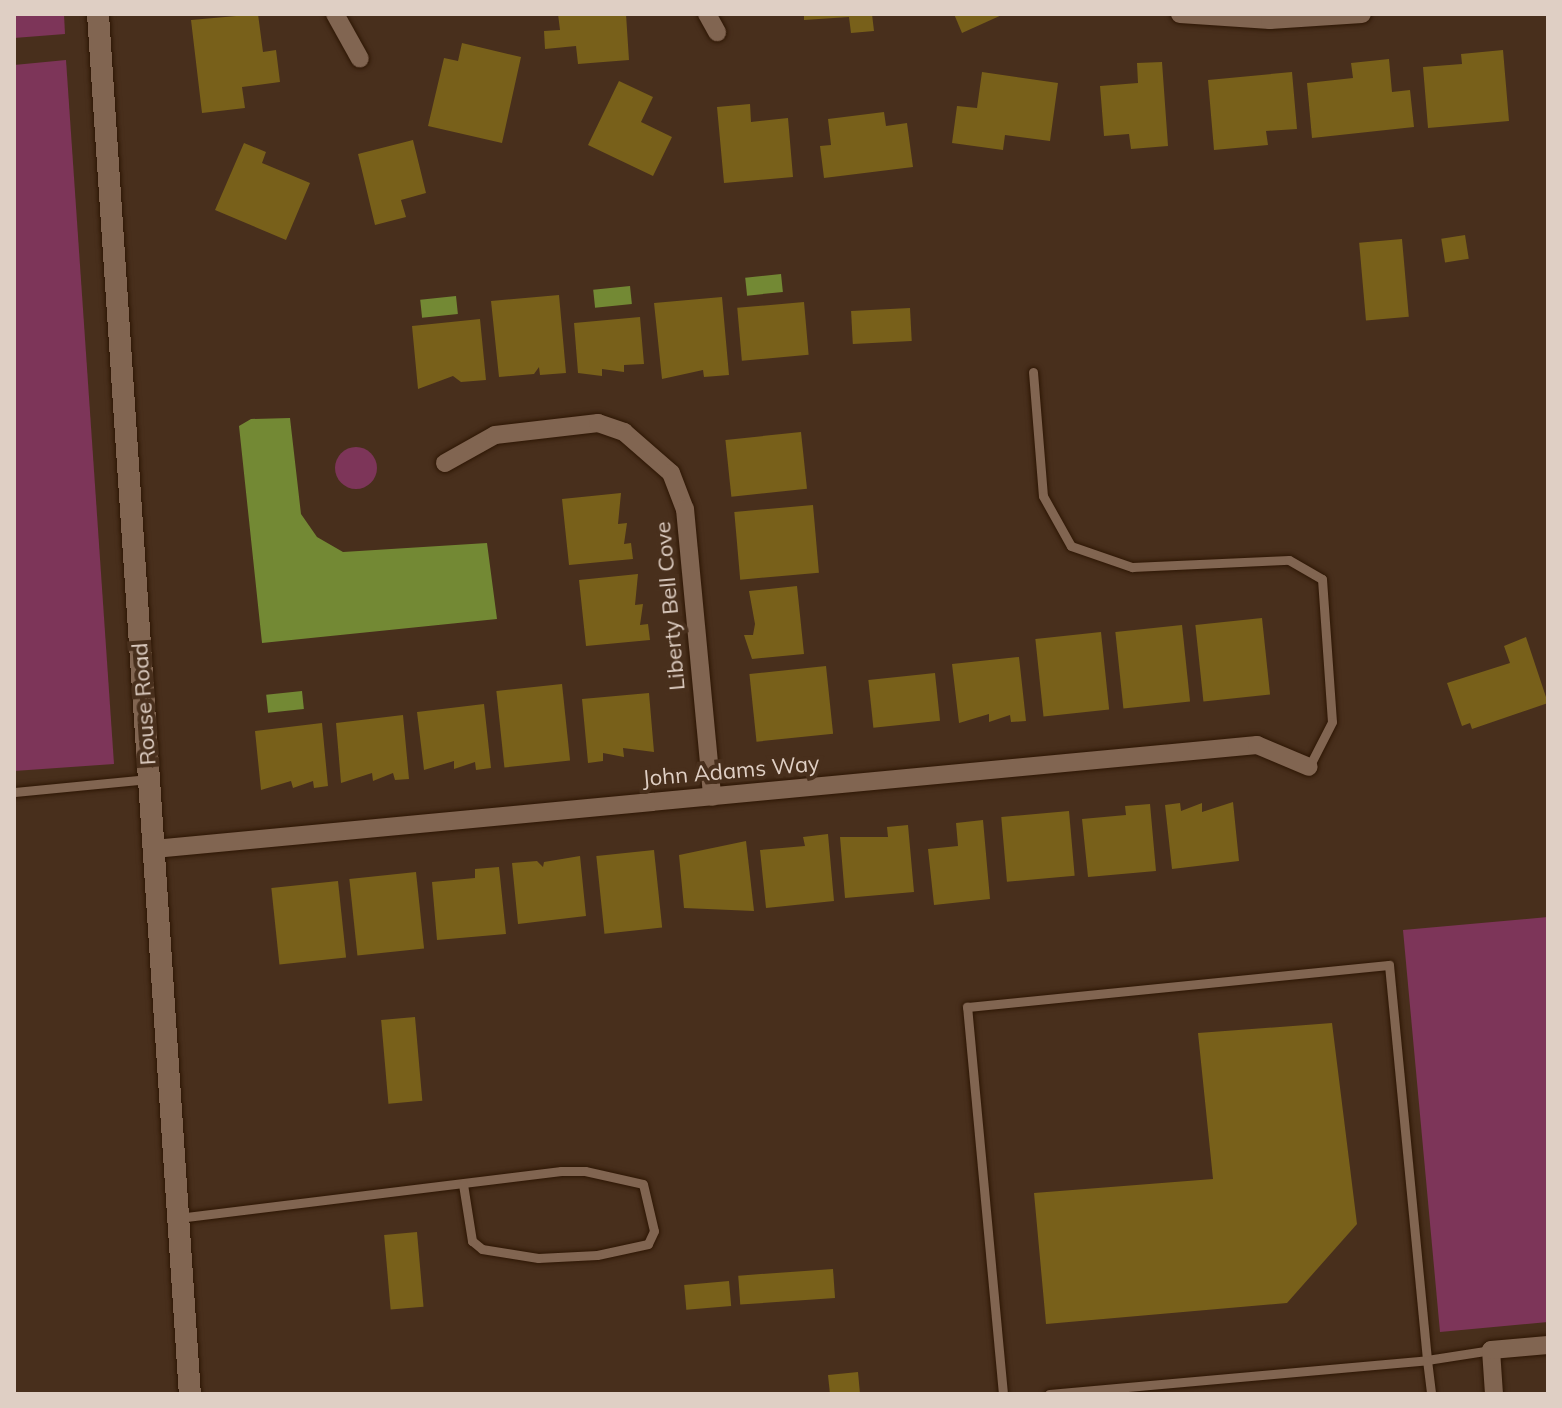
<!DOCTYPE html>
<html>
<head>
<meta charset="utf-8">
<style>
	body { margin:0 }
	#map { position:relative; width:1562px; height:1408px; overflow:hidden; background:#482f1c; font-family:Mulish,sans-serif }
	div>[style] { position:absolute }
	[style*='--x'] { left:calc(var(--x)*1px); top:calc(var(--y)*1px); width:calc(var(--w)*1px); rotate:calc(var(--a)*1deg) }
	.green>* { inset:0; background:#7d3559 }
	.round { border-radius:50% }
	.water>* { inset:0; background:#738934; transform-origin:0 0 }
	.building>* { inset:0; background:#78601a; transform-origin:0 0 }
	.roads { filter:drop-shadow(0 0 2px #2d1604) drop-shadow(0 0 2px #2d1604) }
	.service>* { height:9px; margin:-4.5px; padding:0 4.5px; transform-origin:4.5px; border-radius:4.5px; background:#816551 }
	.minor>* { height:18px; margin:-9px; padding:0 9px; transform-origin:9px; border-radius:9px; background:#816551 }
	.tertiary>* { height:22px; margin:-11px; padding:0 11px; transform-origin:11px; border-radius:11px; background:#816551 }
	span { translate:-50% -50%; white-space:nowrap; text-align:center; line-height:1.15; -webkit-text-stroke:8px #482f1c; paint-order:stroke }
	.street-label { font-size:22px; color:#dfcfc4 }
	.frame { position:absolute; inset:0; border:16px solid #dfcfc4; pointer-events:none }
</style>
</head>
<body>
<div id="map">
	<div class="green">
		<i style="clip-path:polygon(14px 14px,64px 14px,65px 34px,14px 38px)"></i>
		<i style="clip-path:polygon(66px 60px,114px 764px,14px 771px,14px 65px)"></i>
		<i class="round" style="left:335px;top:447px;width:42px;height:42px"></i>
		<i style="clip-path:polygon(1548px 917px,1548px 1322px,1440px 1332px,1403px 930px)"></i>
	</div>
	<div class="water">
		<i style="left:781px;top:274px;width:18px;height:36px;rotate:84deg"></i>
		<i style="left:630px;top:286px;width:18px;height:37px;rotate:84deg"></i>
		<i style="left:456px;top:296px;width:18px;height:36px;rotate:84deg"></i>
		<i style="clip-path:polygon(290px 418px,301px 514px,317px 537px,343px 552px,487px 543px,497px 619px,262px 643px,239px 426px,251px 419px)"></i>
		<i style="left:302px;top:691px;width:18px;height:36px;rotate:84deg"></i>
	</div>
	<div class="building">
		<i style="clip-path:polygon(258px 14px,263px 52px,276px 50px,280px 82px,242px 87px,245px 108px,202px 113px,191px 20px)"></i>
		<i style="clip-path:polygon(558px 14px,626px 14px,629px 60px,578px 64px,576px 46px,545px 49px,544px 31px,560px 30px)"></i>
		<i style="clip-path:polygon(804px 14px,872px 14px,874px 31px,851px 33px,849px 17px,804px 20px)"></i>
		<i style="clip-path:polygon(954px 14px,1004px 14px,962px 33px)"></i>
		<i style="clip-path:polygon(462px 43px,521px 57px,502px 143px,428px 126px,444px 58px,458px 61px)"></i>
		<i style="clip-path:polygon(1503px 50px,1509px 121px,1428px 128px,1423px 67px,1462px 64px,1461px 54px)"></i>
		<i style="clip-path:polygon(1389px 59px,1392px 92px,1410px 90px,1414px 127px,1312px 138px,1307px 83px,1353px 78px,1351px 63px)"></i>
		<i style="clip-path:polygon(1162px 62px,1168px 146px,1131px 149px,1129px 134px,1104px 136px,1100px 86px,1138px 83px,1137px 63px)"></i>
		<i style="clip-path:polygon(982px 72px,1058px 83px,1050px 141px,1005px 135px,1003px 150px,952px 143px,957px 106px,977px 108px)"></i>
		<i style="clip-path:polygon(1292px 72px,1297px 129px,1266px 131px,1268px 145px,1214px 150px,1208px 80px)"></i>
		<i style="clip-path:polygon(619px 81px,653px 97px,641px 122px,672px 137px,653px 176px,588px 145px)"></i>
		<i style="clip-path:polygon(750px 104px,751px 122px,788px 118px,793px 177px,724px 183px,717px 107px)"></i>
		<i style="clip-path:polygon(884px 112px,886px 126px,907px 123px,913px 167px,824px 178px,820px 146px,831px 145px,828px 119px)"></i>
		<i style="clip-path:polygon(413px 140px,426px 193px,401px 200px,406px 217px,375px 225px,358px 154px)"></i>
		<i style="clip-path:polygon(244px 143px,266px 152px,262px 163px,310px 183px,286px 240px,215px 210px)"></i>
		<i style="left:1465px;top:235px;width:24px;height:24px;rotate:81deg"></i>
		<i style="left:1402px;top:239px;width:78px;height:43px;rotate:85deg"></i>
		<i style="clip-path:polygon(559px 295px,566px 373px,540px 375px,539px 367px,534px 374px,499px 377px,491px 301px)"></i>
		<i style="clip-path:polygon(722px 297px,729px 375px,704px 377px,703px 370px,662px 379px,654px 303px)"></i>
		<i style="left:804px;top:302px;width:53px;height:67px;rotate:85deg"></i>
		<i style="left:910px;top:308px;width:33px;height:59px;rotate:87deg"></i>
		<i style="clip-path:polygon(640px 317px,644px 364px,624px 365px,624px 372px,602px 369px,602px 376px,578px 373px,574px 323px)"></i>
		<i style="clip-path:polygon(480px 319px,486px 380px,461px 382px,453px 376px,418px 389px,412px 326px)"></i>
		<i style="left:801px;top:432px;width:57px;height:76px;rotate:84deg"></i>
		<i style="clip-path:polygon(621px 493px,618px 524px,627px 523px,624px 544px,631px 543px,633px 559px,569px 565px,562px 499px)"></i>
		<i style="left:813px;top:505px;width:68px;height:79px;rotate:85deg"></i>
		<i style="clip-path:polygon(638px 574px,635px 605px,643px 604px,640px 625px,648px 624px,650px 640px,586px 646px,579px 580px)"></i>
		<i style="clip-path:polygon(797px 586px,804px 654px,752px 659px,744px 635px,753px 635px,755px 624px,749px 591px)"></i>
		<i style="left:1262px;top:618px;width:77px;height:67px;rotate:84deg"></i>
		<i style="left:1182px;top:625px;width:77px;height:67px;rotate:84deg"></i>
		<i style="left:1101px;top:632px;width:78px;height:66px;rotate:84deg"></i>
		<i style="clip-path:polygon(1526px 637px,1548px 703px,1472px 729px,1470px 723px,1462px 726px,1447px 683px,1510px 663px,1504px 646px)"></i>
		<i style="clip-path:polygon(1019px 657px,1026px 721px,1011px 722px,1010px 715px,989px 722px,989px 714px,959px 723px,952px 664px)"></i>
		<i style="left:826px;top:666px;width:68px;height:77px;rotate:84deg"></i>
		<i style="left:935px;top:673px;width:48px;height:67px;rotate:84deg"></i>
		<i style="left:562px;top:684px;width:77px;height:66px;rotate:84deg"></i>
		<i style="clip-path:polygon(649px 693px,654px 752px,623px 748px,624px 757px,603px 753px,603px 761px,588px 763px,582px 699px)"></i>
		<i style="clip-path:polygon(484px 704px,491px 768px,476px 770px,475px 762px,454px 769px,454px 761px,424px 770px,417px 712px)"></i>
		<i style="clip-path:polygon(403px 715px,409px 779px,395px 780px,393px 773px,373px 781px,372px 773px,341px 783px,336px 723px)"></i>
		<i style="clip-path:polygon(322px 723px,328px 786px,314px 788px,313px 781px,293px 788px,291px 781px,261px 790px,255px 731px)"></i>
		<i style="clip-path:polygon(1233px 802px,1239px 861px,1172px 869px,1165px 805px,1180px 803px,1181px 811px,1202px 803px,1202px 812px)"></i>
		<i style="clip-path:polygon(1150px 804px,1156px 871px,1088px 877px,1082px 819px,1126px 815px,1125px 806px)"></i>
		<i style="left:1069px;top:811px;width:65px;height:68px;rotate:85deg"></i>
		<i style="clip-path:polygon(983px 820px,990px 899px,934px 905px,928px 849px,958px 846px,956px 823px)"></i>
		<i style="clip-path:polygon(908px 825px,914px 892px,845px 898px,840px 837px,888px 837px,887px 827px)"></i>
		<i style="clip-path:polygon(828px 834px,834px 901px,766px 908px,760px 850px,805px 846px,803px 837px)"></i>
		<i style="clip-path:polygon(746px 841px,754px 911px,684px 908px,679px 855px)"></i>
		<i style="left:654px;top:850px;width:78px;height:58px;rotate:84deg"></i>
		<i style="clip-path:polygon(580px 856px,586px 916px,518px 924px,512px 863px,537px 861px,543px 867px,544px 862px)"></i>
		<i style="clip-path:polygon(499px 867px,506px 934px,437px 940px,432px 882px,475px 878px,475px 869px)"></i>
		<i style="left:416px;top:872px;width:77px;height:67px;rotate:84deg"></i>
		<i style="left:338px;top:881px;width:77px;height:67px;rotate:84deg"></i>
		<i style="left:415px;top:1017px;width:84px;height:34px;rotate:85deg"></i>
		<i style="clip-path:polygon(1332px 1023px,1357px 1224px,1287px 1303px,1046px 1324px,1034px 1193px,1213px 1179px,1198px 1033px)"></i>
		<i style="left:417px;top:1232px;width:75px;height:33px;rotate:85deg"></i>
		<i style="left:833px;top:1269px;width:29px;height:95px;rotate:86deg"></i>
		<i style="left:729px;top:1281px;width:25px;height:45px;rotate:85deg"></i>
		<i style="clip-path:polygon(858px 1372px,860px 1394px,830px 1394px,828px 1375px)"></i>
	</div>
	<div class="roads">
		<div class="service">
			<i style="--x:1033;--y:372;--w:124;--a:85.4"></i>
			<i style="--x:1043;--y:496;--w:57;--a:60.8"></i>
			<i style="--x:1071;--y:546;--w:65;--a:19"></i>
			<i style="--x:1132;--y:567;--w:157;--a:-2.6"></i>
			<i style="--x:1289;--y:560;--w:38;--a:30"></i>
			<i style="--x:1322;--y:579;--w:143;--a:86"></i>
			<i style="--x:1332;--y:722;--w:51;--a:117.1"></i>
			<i style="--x:14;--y:792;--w:136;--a:-5.5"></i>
			<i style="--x:178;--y:1218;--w:386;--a:-7"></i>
			<i style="--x:561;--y:1171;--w:24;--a:0"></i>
			<i style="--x:585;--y:1171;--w:59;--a:12.6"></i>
			<i style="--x:643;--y:1184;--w:48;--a:76.8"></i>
			<i style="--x:654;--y:1231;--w:14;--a:115"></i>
			<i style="--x:648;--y:1244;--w:52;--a:167.8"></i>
			<i style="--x:597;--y:1255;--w:59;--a:177.1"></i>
			<i style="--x:538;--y:1258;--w:57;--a:-170.9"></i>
			<i style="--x:482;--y:1249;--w:13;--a:-141"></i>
			<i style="--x:472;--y:1241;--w:58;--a:-99"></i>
			<i style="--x:1003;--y:1394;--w:389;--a:-95.3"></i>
			<i style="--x:967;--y:1007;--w:424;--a:-5.7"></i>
			<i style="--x:1389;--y:965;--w:397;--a:84.5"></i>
			<i style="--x:1427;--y:1360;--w:65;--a:-8.9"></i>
			<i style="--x:1049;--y:1394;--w:380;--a:-5.1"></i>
			<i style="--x:1427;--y:1360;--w:34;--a:83"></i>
		</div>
		<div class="minor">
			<i style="--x:335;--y:14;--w:51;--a:60.9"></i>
			<i style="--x:707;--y:14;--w:21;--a:61"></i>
			<i style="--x:1180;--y:14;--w:90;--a:3.8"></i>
			<i style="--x:1270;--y:20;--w:92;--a:-3.7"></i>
			<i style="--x:445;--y:463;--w:57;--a:-29.2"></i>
			<i style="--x:495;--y:435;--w:104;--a:-6.6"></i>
			<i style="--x:598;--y:423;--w:28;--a:19"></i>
			<i style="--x:624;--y:432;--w:62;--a:41.1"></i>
			<i style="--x:671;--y:473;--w:39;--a:69"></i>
			<i style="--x:685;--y:509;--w:289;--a:84.6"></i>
			<i style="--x:154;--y:849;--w:1108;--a:-5.39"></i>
			<i style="--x:1257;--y:745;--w:56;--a:22.9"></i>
			<i style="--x:1494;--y:1394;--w:44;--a:-93.9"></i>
			<i style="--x:1491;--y:1350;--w:57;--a:-5"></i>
		</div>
		<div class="tertiary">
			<i style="--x:98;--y:14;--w:1383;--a:86.19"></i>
		</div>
	</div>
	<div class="street-label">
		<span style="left:670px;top:606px;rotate:-95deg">Liberty Bell Cove</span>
		<span style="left:144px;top:704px;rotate:-94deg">Rouse Road</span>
		<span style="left:731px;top:771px;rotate:-5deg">John Adams Way</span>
	</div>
	<div class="frame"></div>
</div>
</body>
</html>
